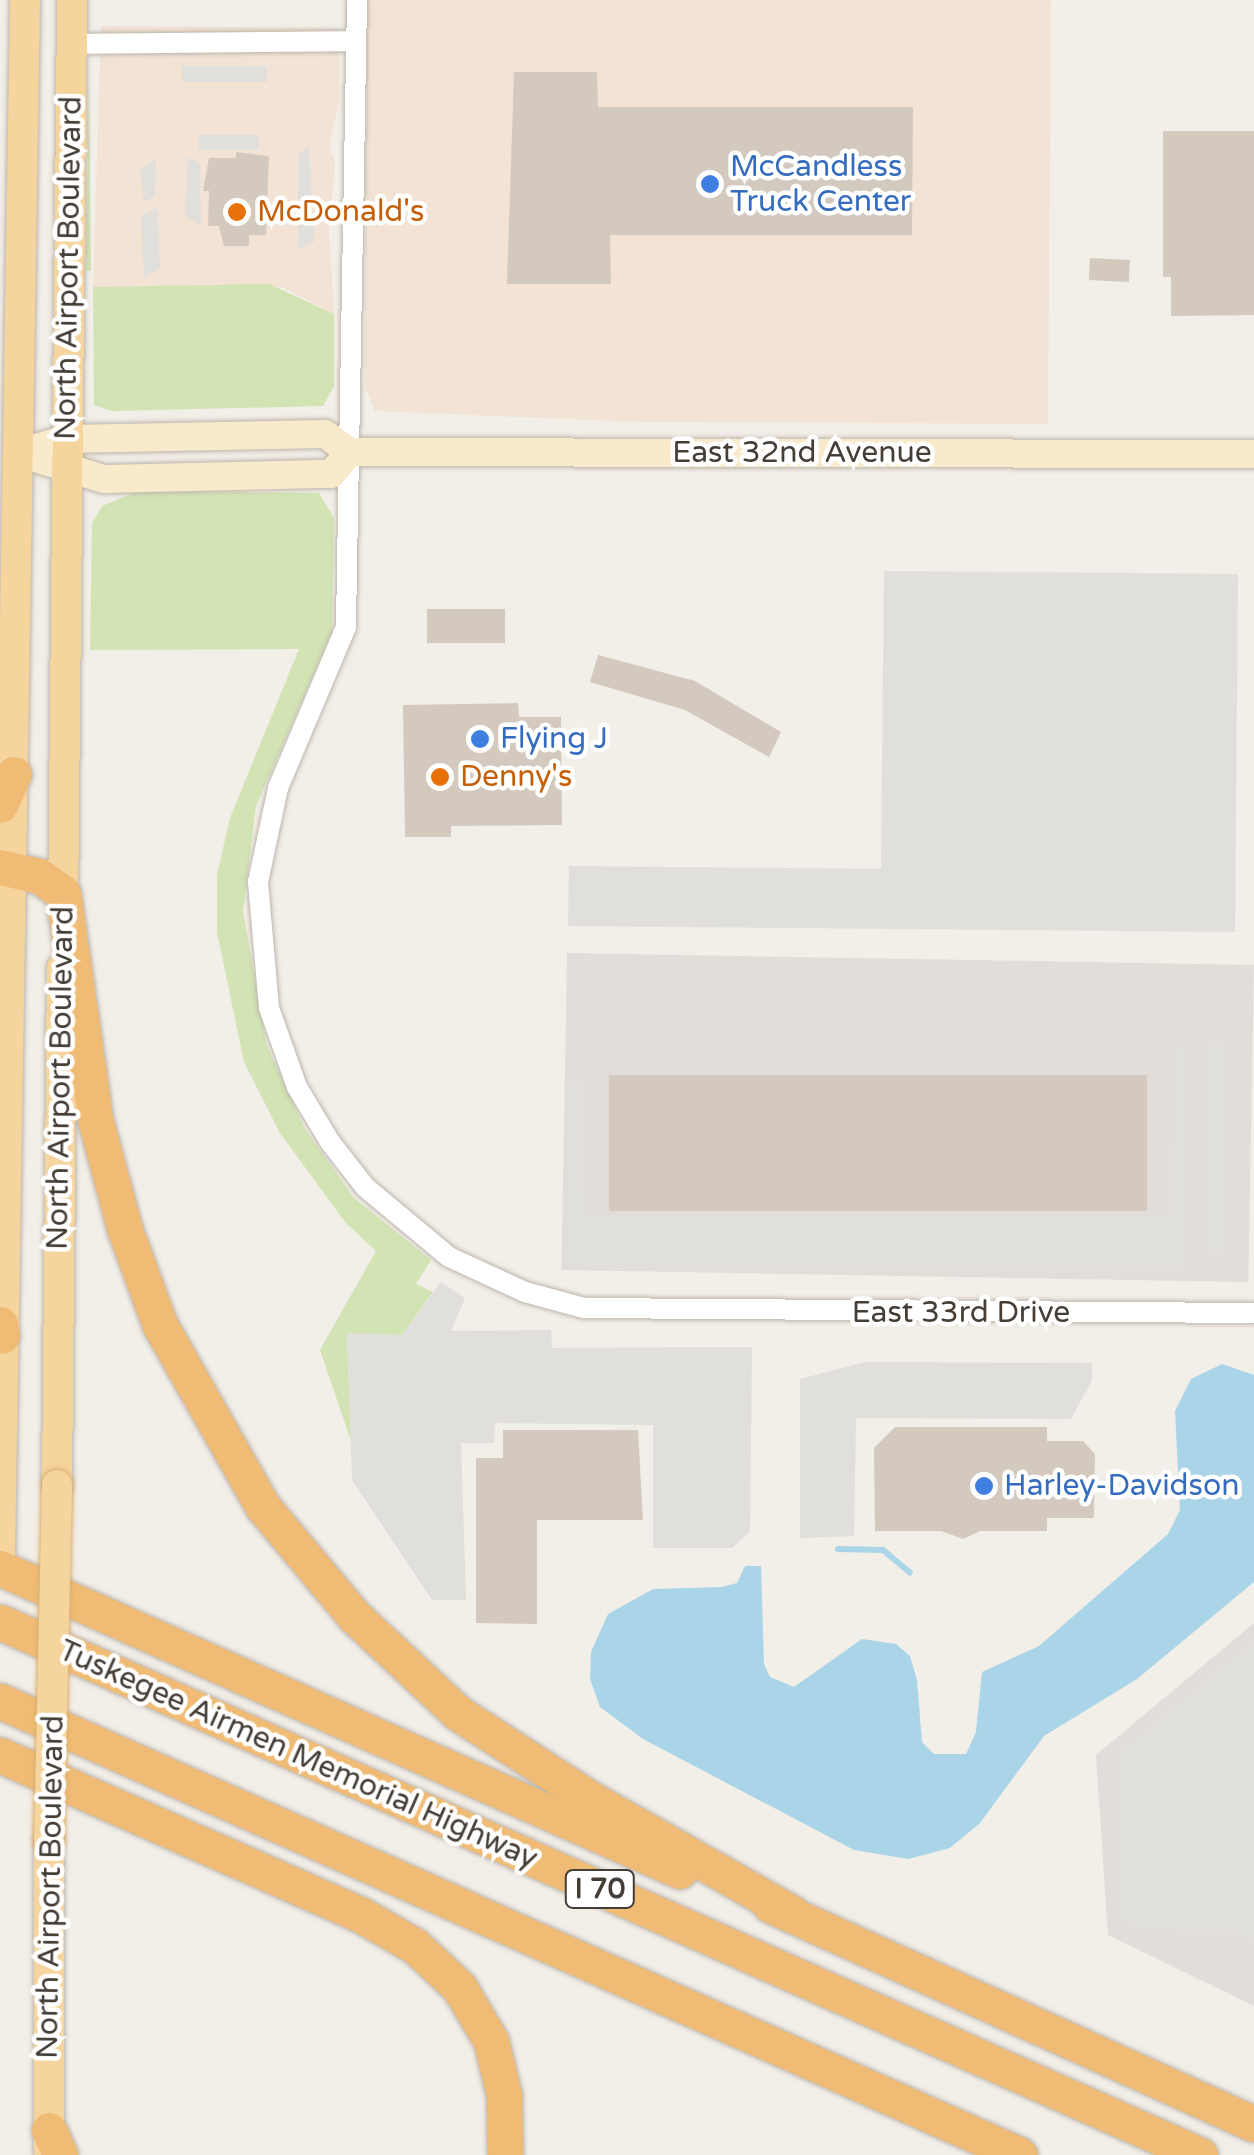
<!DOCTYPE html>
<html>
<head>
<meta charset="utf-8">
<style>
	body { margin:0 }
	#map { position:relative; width:1254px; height:2155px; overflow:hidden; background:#f2eee8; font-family:"Varela Round",sans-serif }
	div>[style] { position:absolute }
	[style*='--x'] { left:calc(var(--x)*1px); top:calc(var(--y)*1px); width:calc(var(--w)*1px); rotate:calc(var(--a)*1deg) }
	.commercial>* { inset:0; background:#f2e3d5 }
	.industrial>* { inset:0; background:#e2ddd9; transform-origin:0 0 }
	.green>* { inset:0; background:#d2e3b4 }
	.parking>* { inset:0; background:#e1dfdc; transform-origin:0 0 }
	.water>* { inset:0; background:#aad5e9 }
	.stream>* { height:6px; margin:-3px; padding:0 3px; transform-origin:3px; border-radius:3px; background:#aad5e9 }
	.building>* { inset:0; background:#d3c9be; transform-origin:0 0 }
	.roads { filter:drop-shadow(0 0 2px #bdb5ab) drop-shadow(0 0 2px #bdb5ab) }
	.street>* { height:20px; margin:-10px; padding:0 10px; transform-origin:10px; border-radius:10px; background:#fff }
	.secondary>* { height:28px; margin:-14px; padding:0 14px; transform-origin:14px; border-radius:14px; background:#f9eacb }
	.primary>* { height:30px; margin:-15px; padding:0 15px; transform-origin:15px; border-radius:15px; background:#f5d49e }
	.highway>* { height:35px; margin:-17.5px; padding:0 17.5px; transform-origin:17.5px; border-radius:17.5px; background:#f0bc75 }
	.bridges { filter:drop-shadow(0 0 2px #d9af70) drop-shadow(0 0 2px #d9af70) }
	.primary-bridge>* { height:30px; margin:-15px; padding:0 15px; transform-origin:15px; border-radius:15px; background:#f5d49e }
	.dots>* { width:28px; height:28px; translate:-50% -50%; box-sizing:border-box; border:5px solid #fff; border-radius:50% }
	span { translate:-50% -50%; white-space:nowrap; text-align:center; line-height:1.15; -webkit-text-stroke:9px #fff; paint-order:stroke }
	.shield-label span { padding:2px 8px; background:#fff; border:2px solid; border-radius:8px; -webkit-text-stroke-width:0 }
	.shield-label { font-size:28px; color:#453e37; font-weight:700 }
	.shop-label { font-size:30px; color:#366cbe }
	.left { translate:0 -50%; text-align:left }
	.food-label { font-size:30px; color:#c56008 }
	.street-label { font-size:30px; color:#453e37 }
</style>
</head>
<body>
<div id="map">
	<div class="commercial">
		<i style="clip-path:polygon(367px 0,1051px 0,1048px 424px,638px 422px,375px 411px,365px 386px)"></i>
		<i style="clip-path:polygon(101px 26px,339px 28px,339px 102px,329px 147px,335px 162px,329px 233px,334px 314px,282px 287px,93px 287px)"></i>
	</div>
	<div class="industrial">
		<i style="left:567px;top:953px;width:687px;height:317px;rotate:1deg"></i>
		<i style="clip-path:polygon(1254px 1623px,1254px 2006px,1108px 1935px,1096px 1755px)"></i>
	</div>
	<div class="green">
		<i style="clip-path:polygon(89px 75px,91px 271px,86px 271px)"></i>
		<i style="clip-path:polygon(269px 284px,334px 314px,334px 386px,323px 406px,112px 411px,94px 405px,93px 287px)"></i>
		<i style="clip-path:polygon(139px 491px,319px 493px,334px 518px,332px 632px,256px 806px,243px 911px,267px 1046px,305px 1129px,354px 1198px,431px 1260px,416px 1284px,433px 1292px,402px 1335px,347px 1334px,351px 1441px,320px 1350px,376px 1251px,345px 1222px,280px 1133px,244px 1062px,217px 932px,217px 875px,230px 818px,299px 649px,90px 650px,92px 523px,102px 506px)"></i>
	</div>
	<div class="parking">
		<i style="left:182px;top:66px;width:85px;height:16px"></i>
		<i style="left:199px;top:135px;width:60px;height:15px"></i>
		<i style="clip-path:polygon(309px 147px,314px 242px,298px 250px,298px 154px)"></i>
		<i style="clip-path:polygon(188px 157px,200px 164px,201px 225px,185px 216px)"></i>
		<i style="clip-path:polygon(156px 160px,155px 196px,144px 202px,140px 169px)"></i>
		<i style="clip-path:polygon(157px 208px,160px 268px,144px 277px,141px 216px)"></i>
		<i style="clip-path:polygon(884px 571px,1238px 574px,1235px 932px,568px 926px,569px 866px,881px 869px)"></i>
		<i style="left:1225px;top:1043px;width:211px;height:17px;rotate:90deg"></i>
		<i style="clip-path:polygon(1174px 1046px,1187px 1046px,1188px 1271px,568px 1270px,568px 1082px,582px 1082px,584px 1215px,1170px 1214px)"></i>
		<i style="clip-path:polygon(441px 1282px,465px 1298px,451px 1331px,551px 1330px,552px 1348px,752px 1347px,750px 1531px,732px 1548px,653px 1548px,653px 1425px,495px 1423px,494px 1443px,461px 1443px,466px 1600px,432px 1600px,352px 1480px,347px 1333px,402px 1335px)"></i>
		<i style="clip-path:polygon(865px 1362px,1092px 1363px,1092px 1380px,1071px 1419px,856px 1418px,854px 1536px,800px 1538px,800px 1379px)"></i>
		<i style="clip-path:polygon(1254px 1639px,1254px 1946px,1241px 1935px,1140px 1931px,1117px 1916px,1116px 1754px)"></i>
	</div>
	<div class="water">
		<i style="clip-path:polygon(1222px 1364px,1254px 1375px,1254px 1582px,1137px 1679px,1044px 1736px,980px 1823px,950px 1848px,908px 1859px,854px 1850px,643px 1739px,600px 1707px,590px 1679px,591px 1652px,608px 1614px,653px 1589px,722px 1587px,737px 1583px,745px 1566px,761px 1566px,764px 1664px,770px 1677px,794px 1687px,862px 1639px,896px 1644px,910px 1656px,917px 1680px,922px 1742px,934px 1754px,966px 1754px,976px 1732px,982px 1672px,1039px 1646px,1168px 1534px,1180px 1510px,1175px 1411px,1191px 1379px)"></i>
	</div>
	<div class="stream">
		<i style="--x:838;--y:1549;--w:45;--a:1.3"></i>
		<i style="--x:883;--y:1550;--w:35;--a:40"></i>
	</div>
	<div class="building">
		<i style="clip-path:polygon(514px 72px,597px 72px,598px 107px,913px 107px,912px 235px,610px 235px,611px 284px,507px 284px)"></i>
		<i style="clip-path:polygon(1163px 131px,1254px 131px,1254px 315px,1171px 316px,1171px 277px,1163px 277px)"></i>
		<i style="clip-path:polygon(236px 152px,269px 156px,266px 235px,249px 235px,249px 246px,224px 246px,219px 226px,208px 226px,209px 191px,203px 191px,209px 158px,236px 158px)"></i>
		<i style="left:1090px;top:258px;width:40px;height:22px;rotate:3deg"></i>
		<i style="left:427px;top:609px;width:78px;height:34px"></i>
		<i style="clip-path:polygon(598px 655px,695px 681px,781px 732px,769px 757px,685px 710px,590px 682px)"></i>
		<i style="clip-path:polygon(518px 703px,519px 717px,561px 717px,562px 825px,451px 826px,451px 837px,405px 837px,403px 705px)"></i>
		<i style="left:609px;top:1075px;width:538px;height:136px"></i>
		<i style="clip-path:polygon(895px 1427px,1047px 1427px,1047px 1441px,1083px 1441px,1095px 1454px,1094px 1518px,1047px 1518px,1047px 1531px,980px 1531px,963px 1539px,941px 1531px,875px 1531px,874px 1448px)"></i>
		<i style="clip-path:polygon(503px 1430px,638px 1430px,643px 1520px,537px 1520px,537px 1624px,476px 1623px,476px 1458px,503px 1458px)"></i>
	</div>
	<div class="roads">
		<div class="street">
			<i style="--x:357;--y:0;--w:627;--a:91.01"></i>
			<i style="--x:346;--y:627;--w:175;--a:112.9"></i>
			<i style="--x:278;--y:788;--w:96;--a:102"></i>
			<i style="--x:258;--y:882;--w:126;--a:85"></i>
			<i style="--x:269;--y:1008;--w:84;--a:70.5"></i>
			<i style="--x:297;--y:1087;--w:64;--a:59"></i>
			<i style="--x:330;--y:1142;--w:57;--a:52.1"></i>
			<i style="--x:365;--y:1187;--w:109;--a:39.8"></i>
			<i style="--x:449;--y:1257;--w:84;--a:24.7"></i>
			<i style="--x:525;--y:1292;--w:61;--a:15.2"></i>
			<i style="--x:584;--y:1308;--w:670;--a:0.43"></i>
			<i style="--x:72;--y:44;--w:284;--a:-0.6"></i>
		</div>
		<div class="secondary">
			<i style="--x:19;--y:453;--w:50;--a:-16.3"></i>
			<i style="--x:67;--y:439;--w:258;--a:-1.1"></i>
			<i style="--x:325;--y:434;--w:31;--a:36"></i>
			<i style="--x:350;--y:452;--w:904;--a:0.13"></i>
			<i style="--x:19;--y:453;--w:89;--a:17"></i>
			<i style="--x:104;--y:479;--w:227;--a:-1.3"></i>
			<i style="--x:331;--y:474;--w:29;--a:-49"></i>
		</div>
		<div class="primary">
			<i style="--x:63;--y:912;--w:912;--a:-89.43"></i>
			<i style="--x:57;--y:1485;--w:517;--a:-89.45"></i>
			<i style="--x:0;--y:1559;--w:1559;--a:-89.08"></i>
			<i style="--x:49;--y:2152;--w:312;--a:-90"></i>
		</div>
		<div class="highway">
			<i style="--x:0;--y:805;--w:34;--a:-66"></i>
			<i style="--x:0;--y:867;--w:40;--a:13"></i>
			<i style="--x:39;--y:876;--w:29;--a:35"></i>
			<i style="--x:63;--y:893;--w:228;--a:81.9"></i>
			<i style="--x:95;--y:1119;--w:115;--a:74.9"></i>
			<i style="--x:125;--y:1230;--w:101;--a:69.8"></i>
			<i style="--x:160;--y:1325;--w:209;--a:60.5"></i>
			<i style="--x:263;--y:1507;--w:142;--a:50.1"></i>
			<i style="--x:354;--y:1616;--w:142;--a:43"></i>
			<i style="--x:458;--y:1713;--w:158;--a:32.9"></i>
			<i style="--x:591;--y:1799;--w:231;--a:29.6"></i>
			<i style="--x:0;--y:1324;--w:12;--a:81"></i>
			<i style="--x:0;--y:1568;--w:744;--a:24.02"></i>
			<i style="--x:0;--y:1622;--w:1313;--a:23.95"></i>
			<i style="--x:0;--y:1701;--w:1116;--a:23.99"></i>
			<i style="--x:0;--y:1755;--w:397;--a:23.9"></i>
			<i style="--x:363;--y:1916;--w:60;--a:30"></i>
			<i style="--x:415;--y:1946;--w:60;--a:43"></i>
			<i style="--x:459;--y:1987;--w:63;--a:59.3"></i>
			<i style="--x:491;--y:2041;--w:56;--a:76.5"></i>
			<i style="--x:504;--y:2095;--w:60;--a:89"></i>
			<i style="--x:770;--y:1905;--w:531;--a:24.35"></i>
			<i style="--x:49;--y:2130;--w:27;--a:66"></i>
		</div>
	</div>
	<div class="bridges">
		<div class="primary-bridge">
			<i style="--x:49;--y:1840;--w:355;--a:-88.7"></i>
		</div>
	</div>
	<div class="dots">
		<i style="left:710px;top:184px;background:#3f7fe0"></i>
		<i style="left:237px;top:212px;background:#e8710a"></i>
		<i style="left:480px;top:739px;background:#3f7fe0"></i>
		<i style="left:440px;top:777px;background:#e8710a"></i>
		<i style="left:984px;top:1486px;background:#3f7fe0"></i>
	</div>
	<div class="shield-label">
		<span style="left:600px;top:1889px">I 70</span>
	</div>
	<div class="shop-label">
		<span class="left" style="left:730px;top:184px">McCandless<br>Truck Center</span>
		<span class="left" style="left:500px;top:739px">Flying J</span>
		<span class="left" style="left:1004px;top:1486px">Harley-Davidson</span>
	</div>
	<div class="food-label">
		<span class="left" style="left:257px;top:212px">McDonald's</span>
		<span class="left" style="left:460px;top:777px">Denny's</span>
	</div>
	<div class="street-label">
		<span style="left:69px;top:268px;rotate:-89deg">North Airport Boulevard</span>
		<span style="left:802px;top:453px">East 32nd Avenue</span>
		<span style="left:61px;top:1078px;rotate:-89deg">North Airport Boulevard</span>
		<span style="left:961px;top:1313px">East 33rd Drive</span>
		<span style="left:298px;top:1755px;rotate:24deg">Tuskegee Airmen Memorial Highway</span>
		<span style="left:51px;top:1887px;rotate:-89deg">North Airport Boulevard</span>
	</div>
</div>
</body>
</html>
